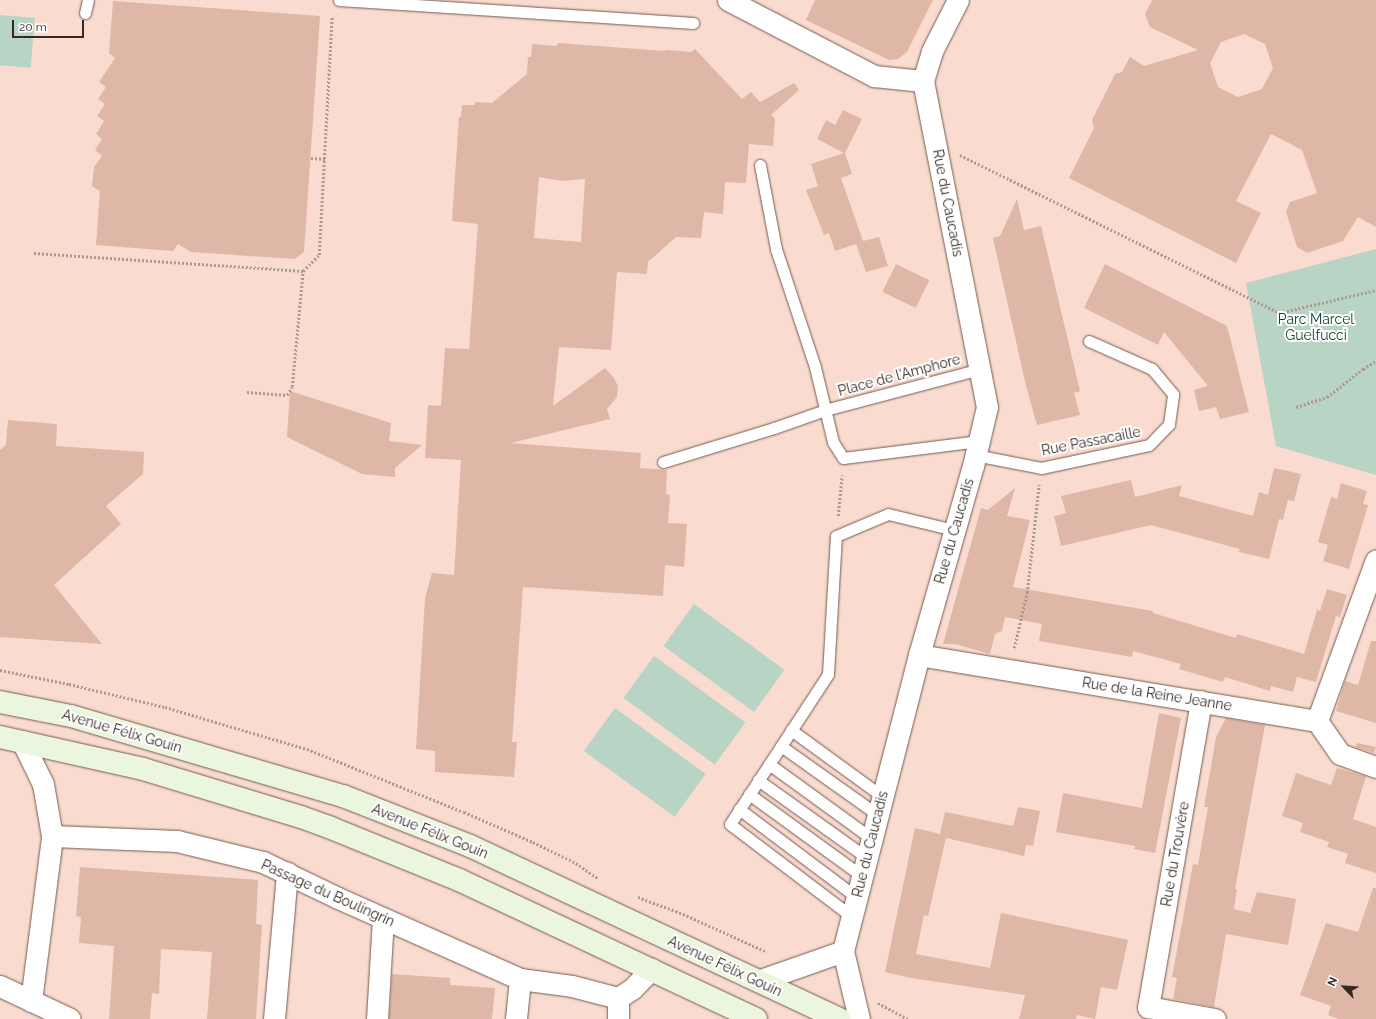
<!DOCTYPE html>
<html>
<head>
<meta charset="utf-8">
<style>
	body { margin:0 }
	#map { position:relative; width:1376px; height:1019px; overflow:hidden; background:#fadbcf; font-family:Raleway,sans-serif }
	div>[style] { position:absolute }
	[style*='--x'] { left:calc(var(--x)*1px); top:calc(var(--y)*1px); width:calc(var(--w)*1px); rotate:calc(var(--a)*1deg) }
	.green>* { inset:0; background:#b7d4c4; transform-origin:0 0 }
	.building>* { inset:0; background:#dfb7a7; transform-origin:0 0 }
	.path>* { height:2.5px; margin-top:-1.25px; transform-origin:0; background:repeating-linear-gradient(90deg,#af988e 0 2px,transparent 0 4px) }
	.roads { filter:drop-shadow(0 0 1px #745a4f) drop-shadow(0 0 1px #745a4f) }
	.lane>* { height:11px; margin:-5.5px; padding:0 5.5px; transform-origin:5.5px; border-radius:5.5px; background:#fff }
	.street>* { height:21px; margin:-10.5px; padding:0 10.5px; transform-origin:10.5px; border-radius:10.5px; background:#fff }
	.secondary>* { height:22px; margin:-11px; padding:0 11px; transform-origin:11px; border-radius:11px; background:#ebf6de }
	span { translate:-50% -50%; white-space:nowrap; text-align:center; line-height:1.15; -webkit-text-stroke:4px #fff; paint-order:stroke }
	.street-label { font-size:14px; color:#342924 }
	.park-label { font-size:14px; color:#0c3f2a }
	.north { position:absolute; left:1324px; top:967px; width:40px; height:40px; -webkit-text-stroke:3px #fff; paint-order:stroke; rotate:295deg; font-size:11px; font-weight:700; line-height:16px; text-align:center; color:#342924 }
	.north::after { content:''; display:block; margin:auto; width:14px; height:18px; background:#342924; clip-path:polygon(50% 0,100% 100%,50% 72%,0 100%) }
	.scale { position:absolute; left:12px; top:20px; width:72px; height:18px; box-sizing:border-box; border:2px solid #342924; border-top:0; padding-left:5px; font-size:12px; line-height:14px; white-space:nowrap; color:#342924; -webkit-text-stroke:3px #fff; paint-order:stroke }
</style>
</head>
<body>
<div id="map">
	<div class="green">
		<i style="left:0;top:15px;width:35px;height:50px;rotate:5deg"></i>
		<i style="clip-path:polygon(1376px 249px,1376px 475px,1276px 446px,1246px 283px)"></i>
		<i style="left:694px;top:604px;width:112px;height:52px;rotate:36deg"></i>
		<i style="left:654px;top:656px;width:113px;height:52px;rotate:36deg"></i>
		<i style="left:615px;top:708px;width:112px;height:53px;rotate:36deg"></i>
	</div>
	<div class="building">
		<i style="clip-path:polygon(815px 0,933px 0,907px 52px,898px 59px,889px 60px,806px 20px)"></i>
		<i style="clip-path:polygon(evenodd,1152px 0,1376px 0,1376px 227px,1358px 217px,1343px 241px,1307px 253px,1297px 247px,1286px 212px,1290px 202px,1317px 193px,1302px 150px,1271px 134px,1236px 201px,1261px 213px,1236px 263px,1069px 178px,1094px 128px,1092px 120px,1115px 74px,1122px 72px,1130px 57px,1144px 66px,1198px 50px,1150px 27px,1145px 14px,1152px 0,1244px 34px,1265px 44px,1273px 68px,1262px 89px,1238px 97px,1218px 87px,1210px 63px,1221px 42px,1244px 34px)"></i>
		<i style="clip-path:polygon(113px 1px,320px 16px,304px 252px,295px 259px,191px 252px,178px 244px,173px 251px,96px 245px,100px 191px,92px 186px,94px 167px,102px 156px,95px 150px,102px 139px,96px 134px,104px 121px,97px 116px,105px 104px,98px 99px,106px 87px,99px 82px,115px 58px,109px 53px)"></i>
		<i style="clip-path:polygon(evenodd,558px 43px,665px 51px,666px 50px,691px 52px,695px 49px,742px 99px,751px 92px,760px 102px,794px 83px,799px 90px,771px 115px,775px 119px,773px 146px,749px 144px,746px 183px,725px 182px,723px 214px,704px 212px,701px 238px,676px 237px,648px 262px,647px 274px,617px 272px,611px 350px,559px 347px,553px 406px,605px 368px,614px 378px,618px 386px,617px 397px,607px 409px,610px 419px,511px 443px,641px 453px,640px 468px,667px 470px,666px 494px,670px 495px,668px 523px,687px 524px,684px 567px,665px 565px,663px 596px,523px 587px,512px 742px,517px 742px,514px 777px,435px 772px,435px 751px,416px 749px,425px 598px,432px 573px,454px 575px,461px 460px,425px 458px,428px 405px,441px 406px,445px 348px,469px 349px,478px 224px,452px 221px,459px 117px,461px 117px,462px 105px,475px 105px,475px 102px,492px 103px,527px 74px,528px 57px,531px 57px,532px 44px,557px 46px,558px 43px,539px 177px,562px 181px,585px 179px,581px 242px,534px 238px,539px 177px)"></i>
		<i style="clip-path:polygon(843px 110px,862px 119px,845px 153px,852px 174px,841px 178px,863px 241px,879px 237px,888px 266px,866px 272px,856px 244px,835px 251px,829px 233px,824px 235px,806px 190px,818px 186px,811px 164px,844px 153px,817px 139px,826px 120px,835px 125px)"></i>
		<i style="clip-path:polygon(1017px 199px,1024px 230px,1041px 226px,1080px 391px,1074px 393px,1080px 415px,1037px 425px,1026px 386px,993px 238px,1000px 236px)"></i>
		<i style="left:896px;top:264px;width:37px;height:31px;rotate:26deg"></i>
		<i style="clip-path:polygon(1105px 264px,1227px 326px,1249px 412px,1220px 419px,1216px 407px,1199px 411px,1194px 390px,1208px 386px,1164px 332px,1158px 345px,1084px 308px)"></i>
		<i style="clip-path:polygon(290px 391px,391px 423px,389px 441px,422px 445px,395px 468px,395px 477px,362px 474px,287px 437px)"></i>
		<i style="clip-path:polygon(8px 420px,57px 424px,56px 446px,144px 452px,143px 474px,106px 506px,121px 524px,54px 585px,102px 644px,0 637px,0 450px,6px 445px)"></i>
		<i style="clip-path:polygon(1274px 468px,1301px 474px,1294px 501px,1288px 500px,1283px 520px,1279px 519px,1269px 559px,1239px 552px,1240px 549px,1151px 525px,1061px 546px,1054px 516px,1066px 513px,1061px 496px,1131px 480px,1135px 497px,1182px 485px,1179px 496px,1253px 516px,1259px 492px,1268px 495px)"></i>
		<i style="clip-path:polygon(1341px 483px,1367px 491px,1363px 504px,1368px 505px,1349px 569px,1323px 561px,1328px 545px,1318px 542px,1331px 497px,1337px 499px)"></i>
		<i style="clip-path:polygon(1015px 488px,1007px 516px,1030px 520px,1013px 587px,1153px 611px,1153px 613px,1236px 638px,1237px 634px,1304px 654px,1317px 610px,1320px 611px,1327px 589px,1347px 595px,1340px 617px,1336px 616px,1316px 682px,1297px 677px,1293px 692px,1271px 686px,1270px 691px,1225px 677px,1223px 682px,1179px 669px,1181px 664px,1133px 651px,1132px 657px,1039px 641px,1042px 624px,1005px 617px,1002px 631px,995px 634px,990px 654px,955px 644px,943px 644px,981px 508px,988px 510px)"></i>
		<i style="clip-path:polygon(1371px 641px,1376px 641px,1376px 723px,1336px 711px,1345px 681px,1358px 685px)"></i>
		<i style="clip-path:polygon(1159px 713px,1181px 718px,1155px 853px,1134px 849px,1135px 846px,1056px 832px,1063px 793px,1142px 808px)"></i>
		<i style="clip-path:polygon(1226px 718px,1265px 725px,1235px 889px,1237px 889px,1234px 909px,1250px 913px,1257px 892px,1296px 899px,1288px 945px,1226px 934px,1214px 1007px,1173px 999px,1177px 978px,1172px 977px,1193px 864px,1198px 865px,1208px 807px,1204px 807px,1216px 737px)"></i>
		<i style="clip-path:polygon(1357px 743px,1376px 747px,1374px 753px,1356px 747px)"></i>
		<i style="clip-path:polygon(1337px 768px,1366px 776px,1353px 819px,1376px 827px,1376px 873px,1345px 863px,1348px 854px,1327px 847px,1329px 842px,1300px 832px,1303px 823px,1282px 816px,1296px 773px,1331px 785px)"></i>
		<i style="clip-path:polygon(1018px 807px,1040px 811px,1033px 846px,1026px 845px,1024px 856px,946px 838px,928px 916px,924px 915px,916px 954px,990px 968px,1001px 913px,1128px 940px,1117px 990px,1101px 987px,1095px 1019px,1077px 1015px,1076px 1019px,1019px 1019px,1025px 995px,911px 978px,885px 972px,915px 828px,940px 834px,945px 812px,1013px 826px)"></i>
		<i style="clip-path:polygon(80px 867px,258px 880px,256px 924px,262px 925px,256px 1019px,207px 1019px,212px 952px,161px 949px,159px 994px,152px 993px,150px 1019px,109px 1019px,114px 946px,79px 943px,81px 917px,76px 916px)"></i>
		<i style="clip-path:polygon(1373px 888px,1376px 888px,1376px 1019px,1339px 1019px,1328px 1015px,1331px 1006px,1300px 995px,1326px 923px,1358px 932px)"></i>
		<i style="clip-path:polygon(392px 974px,450px 978px,450px 985px,495px 988px,492px 1019px,389px 1019px)"></i>
	</div>
	<div class="path">
		<i style="--x:960;--y:155;--w:356;--a:26.3"></i>
		<i style="--x:1279;--y:313;--w:100;--a:-13.3"></i>
		<i style="--x:311;--y:158;--w:14;--a:4"></i>
		<i style="--x:34;--y:253;--w:270;--a:3.8"></i>
		<i style="--x:247;--y:392;--w:40;--a:4.3"></i>
		<i style="--x:287;--y:395;--w:9;--a:-58"></i>
		<i style="--x:292;--y:387;--w:117;--a:-84.6"></i>
		<i style="--x:303;--y:271;--w:23;--a:-45"></i>
		<i style="--x:319;--y:255;--w:239;--a:-86.9"></i>
		<i style="--x:1296;--y:407;--w:33;--a:-18"></i>
		<i style="--x:1327;--y:397;--w:46;--a:-37.9"></i>
		<i style="--x:1363;--y:369;--w:15;--a:-32"></i>
		<i style="--x:838;--y:516;--w:41;--a:-84.4"></i>
		<i style="--x:1014;--y:648;--w:57;--a:-76.7"></i>
		<i style="--x:1027;--y:593;--w:109;--a:-83.7"></i>
		<i style="--x:0;--y:670;--w:70;--a:11.5"></i>
		<i style="--x:69;--y:684;--w:99;--a:13.5"></i>
		<i style="--x:165;--y:707;--w:148;--a:16.5"></i>
		<i style="--x:307;--y:749;--w:169;--a:21.9"></i>
		<i style="--x:464;--y:812;--w:75;--a:23.5"></i>
		<i style="--x:533;--y:842;--w:48;--a:26"></i>
		<i style="--x:576;--y:863;--w:28;--a:35"></i>
		<i style="--x:638;--y:897;--w:48;--a:20.7"></i>
		<i style="--x:683;--y:914;--w:92;--a:24.3"></i>
		<i style="--x:878;--y:1003;--w:34;--a:28"></i>
	</div>
	<div class="roads">
		<div class="lane">
			<i style="--x:339;--y:0;--w:355;--a:3.7"></i>
			<i style="--x:85;--y:13;--w:13;--a:-77"></i>
			<i style="--x:760;--y:165;--w:86;--a:79.2"></i>
			<i style="--x:776;--y:249;--w:124;--a:71.7"></i>
			<i style="--x:815;--y:367;--w:77;--a:76.5"></i>
			<i style="--x:833;--y:442;--w:19;--a:58"></i>
			<i style="--x:843;--y:458;--w:137;--a:-7.1"></i>
			<i style="--x:975;--y:455;--w:67;--a:11.1"></i>
			<i style="--x:1041;--y:468;--w:110;--a:-12"></i>
			<i style="--x:1149;--y:445;--w:29;--a:-46"></i>
			<i style="--x:1169;--y:424;--w:30;--a:-82"></i>
			<i style="--x:1173;--y:394;--w:33;--a:-130"></i>
			<i style="--x:1152;--y:369;--w:69;--a:-156"></i>
			<i style="--x:663;--y:462;--w:116;--a:-17"></i>
			<i style="--x:774;--y:428;--w:54;--a:-19.4"></i>
			<i style="--x:825;--y:410;--w:160;--a:-14.8"></i>
			<i style="--x:791;--y:730;--w:112;--a:36"></i>
			<i style="--x:781;--y:746;--w:119;--a:35.4"></i>
			<i style="--x:769;--y:764;--w:126;--a:36"></i>
			<i style="--x:758;--y:780;--w:133;--a:35.5"></i>
			<i style="--x:749;--y:794;--w:140;--a:36"></i>
			<i style="--x:739;--y:809;--w:146;--a:36.9"></i>
			<i style="--x:851;--y:916;--w:152;--a:-142.8"></i>
			<i style="--x:730;--y:824;--w:179;--a:-56.8"></i>
			<i style="--x:828;--y:674;--w:138;--a:-86.7"></i>
			<i style="--x:836;--y:536;--w:56;--a:-22.9"></i>
			<i style="--x:888;--y:514;--w:68;--a:13.6"></i>
		</div>
		<div class="street">
			<i style="--x:728;--y:0;--w:165;--a:27.5"></i>
			<i style="--x:874;--y:76;--w:49;--a:5.8"></i>
			<i style="--x:919;--y:655;--w:403;--a:9.4"></i>
			<i style="--x:1317;--y:721;--w:40;--a:55.1"></i>
			<i style="--x:1340;--y:754;--w:38;--a:20"></i>
			<i style="--x:1201;--y:701;--w:311;--a:99.8"></i>
			<i style="--x:1148;--y:1007;--w:68;--a:10.2"></i>
			<i style="--x:1317;--y:721;--w:171;--a:-69.9"></i>
			<i style="--x:22;--y:741;--w:48;--a:64"></i>
			<i style="--x:43;--y:784;--w:53;--a:80.2"></i>
			<i style="--x:758;--y:981;--w:90;--a:-19.4"></i>
			<i style="--x:0;--y:986;--w:77;--a:25.2"></i>
			<i style="--x:618;--y:998;--w:17;--a:-33"></i>
			<i style="--x:632;--y:989;--w:28;--a:-46"></i>
			<i style="--x:31;--y:1001;--w:166;--a:-82.7"></i>
			<i style="--x:52;--y:836;--w:125;--a:2.3"></i>
			<i style="--x:177;--y:841;--w:89;--a:13.7"></i>
			<i style="--x:263;--y:862;--w:83;--a:25.6"></i>
			<i style="--x:338;--y:898;--w:199;--a:24"></i>
			<i style="--x:520;--y:979;--w:52;--a:7.7"></i>
			<i style="--x:572;--y:986;--w:48;--a:14.6"></i>
			<i style="--x:618;--y:998;--w:21;--a:90"></i>
			<i style="--x:274;--y:1019;--w:147;--a:-84.9"></i>
			<i style="--x:377;--y:1019;--w:101;--a:-86.6"></i>
			<i style="--x:516;--y:1019;--w:40;--a:-84.3"></i>
			<i style="--x:859;--y:1019;--w:70;--a:-103.2"></i>
			<i style="--x:843;--y:951;--w:306;--a:-75.6"></i>
			<i style="--x:919;--y:655;--w:197;--a:-74.1"></i>
			<i style="--x:973;--y:466;--w:61;--a:-76.7"></i>
			<i style="--x:987;--y:407;--w:332;--a:-101.1"></i>
			<i style="--x:923;--y:81;--w:31;--a:-73"></i>
			<i style="--x:932;--y:51;--w:57;--a:-63"></i>
		</div>
		<div class="secondary">
			<i style="--x:0;--y:702;--w:72;--a:11.2"></i>
			<i style="--x:71;--y:716;--w:284;--a:16.4"></i>
			<i style="--x:343;--y:796;--w:136;--a:21.5"></i>
			<i style="--x:470;--y:846;--w:408;--a:25.1"></i>
			<i style="--x:0;--y:737;--w:147;--a:12.6"></i>
			<i style="--x:143;--y:769;--w:165;--a:16.9"></i>
			<i style="--x:301;--y:817;--w:32;--a:20"></i>
			<i style="--x:331;--y:828;--w:138;--a:22.1"></i>
			<i style="--x:459;--y:880;--w:328;--a:25.1"></i>
		</div>
	</div>
	<div class="street-label">
		<span style="left:948px;top:203px;rotate:79deg">Rue du Caucadis</span>
		<span style="left:899px;top:375px;rotate:-15deg">Place de l'Amphore</span>
		<span style="left:1091px;top:441px;rotate:-11deg">Rue Passacaille</span>
		<span style="left:954px;top:531px;rotate:-74deg">Rue du Caucadis</span>
		<span style="left:1157px;top:694px;rotate:9deg">Rue de la Reine Jeanne</span>
		<span style="left:122px;top:731px;rotate:16deg">Avenue Félix Gouin</span>
		<span style="left:430px;top:831px;rotate:22deg">Avenue Félix Gouin</span>
		<span style="left:870px;top:844px;rotate:-76deg">Rue du Caucadis</span>
		<span style="left:1175px;top:854px;rotate:-80deg">Rue du Trouvère</span>
		<span style="left:328px;top:893px;rotate:24deg">Passage du Boulingrin</span>
		<span style="left:725px;top:966px;rotate:25deg">Avenue Félix Gouin</span>
	</div>
	<div class="park-label">
		<span style="left:1316px;top:327px">Parc Marcel<br>Guelfucci</span>
	</div>
	<div class="north">N</div>
	<div class="scale">20 m</div>
</div>
</body>
</html>
